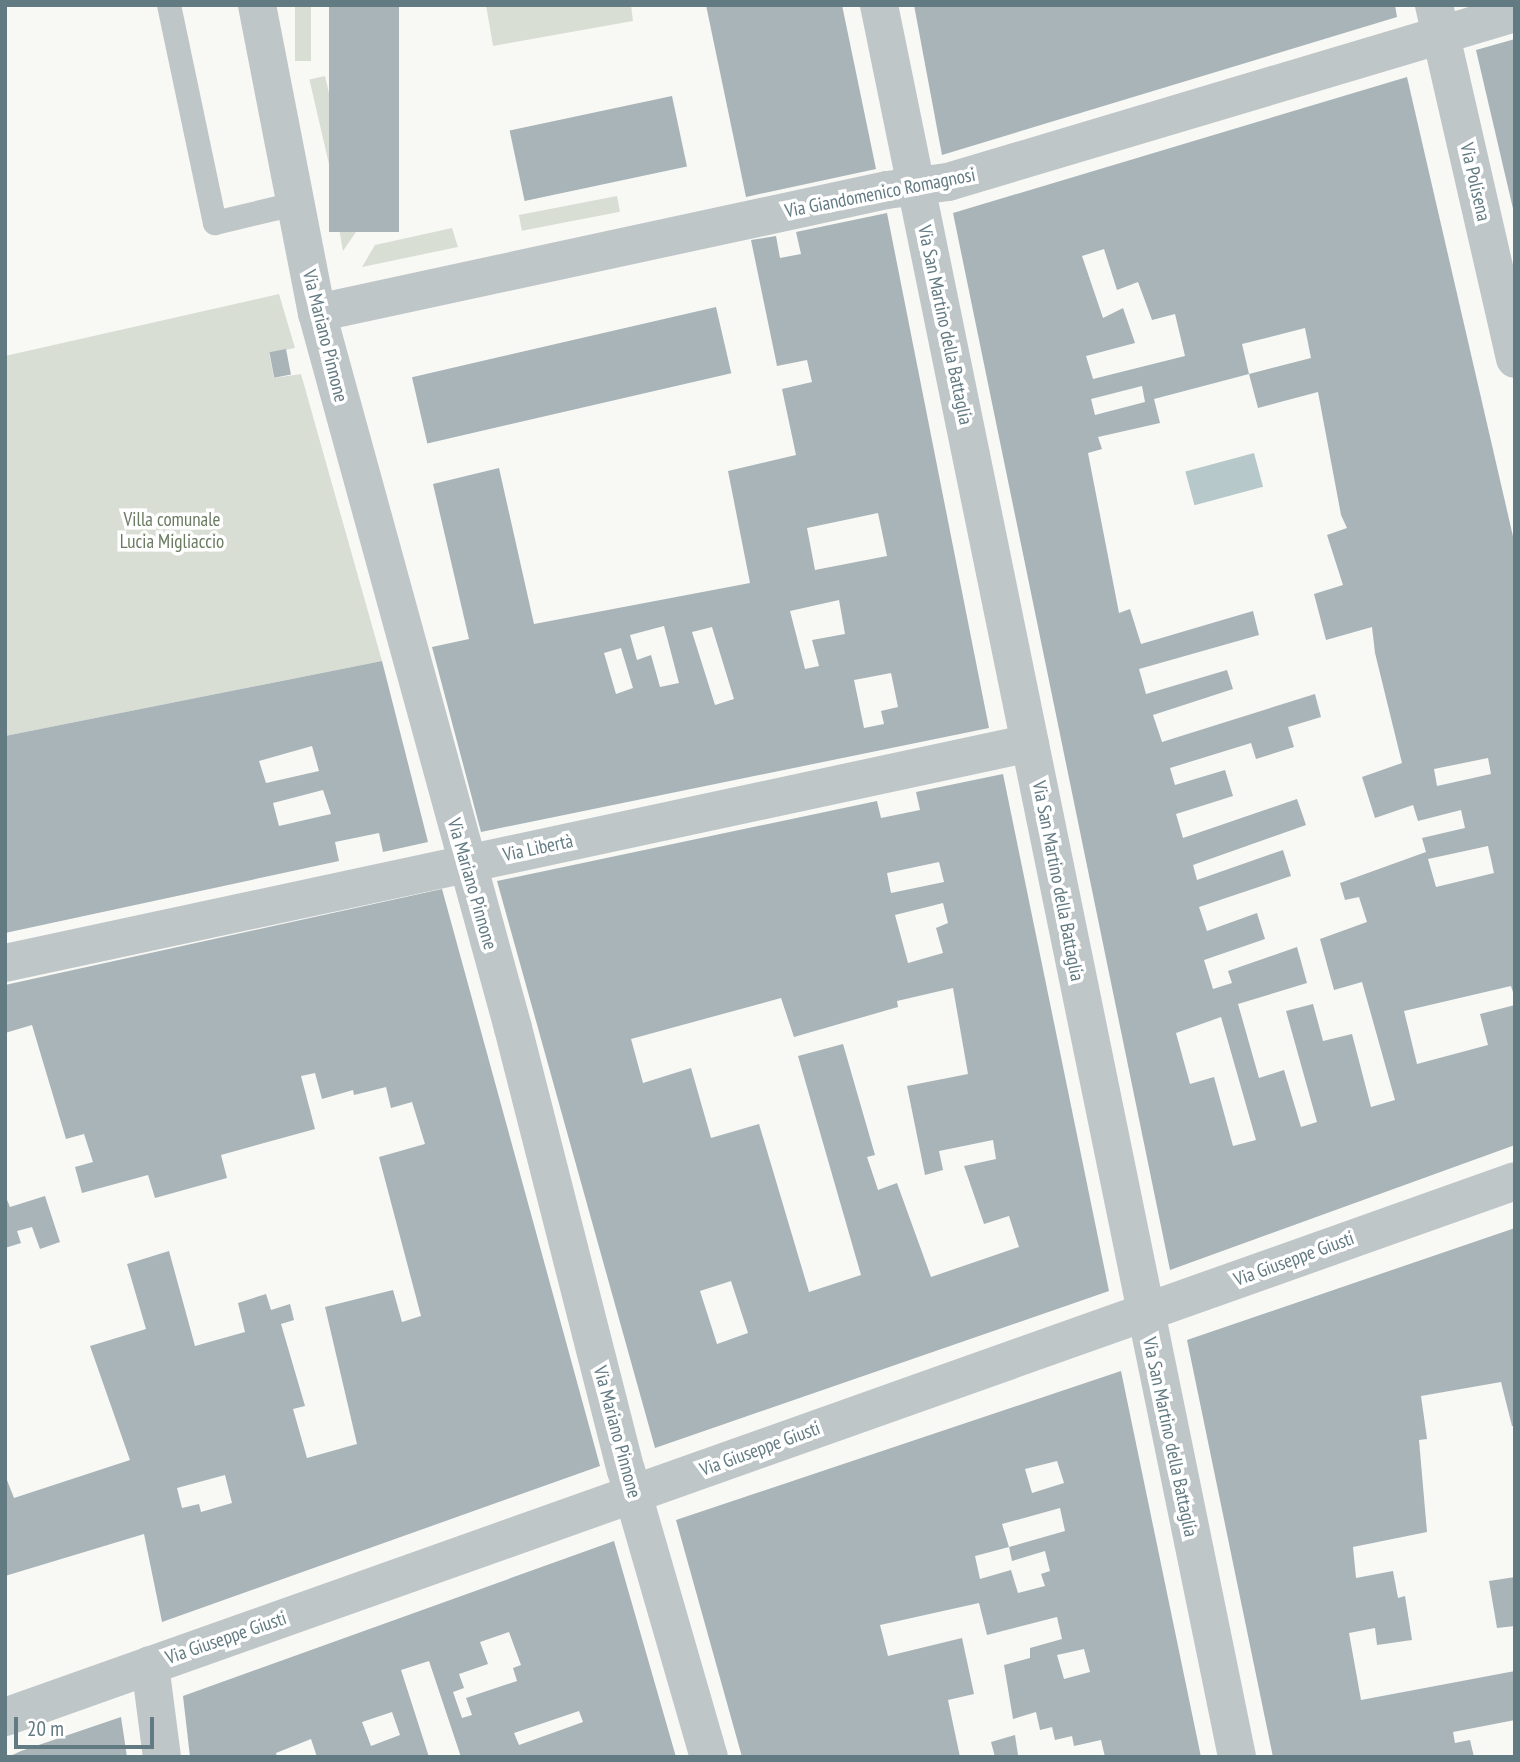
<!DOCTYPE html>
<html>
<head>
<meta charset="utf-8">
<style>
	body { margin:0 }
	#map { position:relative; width:1520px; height:1762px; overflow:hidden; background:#f8f8f5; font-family:"PT Sans Narrow",sans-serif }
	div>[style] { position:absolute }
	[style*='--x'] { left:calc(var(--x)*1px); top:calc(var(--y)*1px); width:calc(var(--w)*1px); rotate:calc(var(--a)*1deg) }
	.green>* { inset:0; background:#d9ded4; transform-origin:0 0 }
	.water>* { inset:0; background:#b6c8c9; transform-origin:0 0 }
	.building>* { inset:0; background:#a8b4b8; transform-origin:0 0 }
	.service>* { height:24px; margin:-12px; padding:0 12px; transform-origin:12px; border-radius:12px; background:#bfc6c8 }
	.minor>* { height:38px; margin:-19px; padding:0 19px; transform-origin:19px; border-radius:19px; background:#bfc6c8 }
	.tertiary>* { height:38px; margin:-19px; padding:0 19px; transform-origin:19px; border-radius:19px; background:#bfc6c8 }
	span { translate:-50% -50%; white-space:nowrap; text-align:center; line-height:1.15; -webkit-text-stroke:7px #fff; paint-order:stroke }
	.street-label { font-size:19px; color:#627a82 }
	.park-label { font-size:19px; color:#6a7a61 }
	.frame { position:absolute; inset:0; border:7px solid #627a82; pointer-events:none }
	.scale { position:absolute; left:14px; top:1717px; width:140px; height:32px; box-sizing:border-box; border:4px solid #627a82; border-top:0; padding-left:9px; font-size:21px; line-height:24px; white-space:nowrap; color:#627a82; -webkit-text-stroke:5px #fff; paint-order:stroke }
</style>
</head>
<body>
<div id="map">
	<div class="green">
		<i style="left:295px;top:5px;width:16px;height:56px"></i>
		<i style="clip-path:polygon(486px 5px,631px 5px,633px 21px,493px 46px)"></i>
		<i style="left:325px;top:76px;width:87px;height:16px;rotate:77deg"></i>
		<i style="clip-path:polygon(346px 180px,356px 232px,343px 251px,331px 183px)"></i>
		<i style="left:617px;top:196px;width:16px;height:100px;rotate:79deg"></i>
		<i style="clip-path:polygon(452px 228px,458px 247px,362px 267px,375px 245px)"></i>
		<i style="clip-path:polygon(279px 294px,295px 348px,269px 353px,274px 378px,301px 374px,382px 661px,5px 736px,5px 356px)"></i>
	</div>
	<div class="water">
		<i style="left:1254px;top:453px;width:35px;height:71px;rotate:75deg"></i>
	</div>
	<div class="building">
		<i style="left:329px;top:5px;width:70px;height:227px"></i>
		<i style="clip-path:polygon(706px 5px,842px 5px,876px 169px,746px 197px)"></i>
		<i style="clip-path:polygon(914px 5px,1395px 5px,1397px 17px,942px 155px)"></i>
		<i style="clip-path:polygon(1515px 39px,1515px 213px,1514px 213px,1476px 50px)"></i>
		<i style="clip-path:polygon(evenodd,1407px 77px,1515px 545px,1515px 998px,1511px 986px,1404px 1011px,1417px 1064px,1488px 1045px,1480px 1014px,1515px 1005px,1515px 1145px,1170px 1270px,953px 213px,1407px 77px,1104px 249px,1117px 290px,1138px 282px,1152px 320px,1175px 314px,1185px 356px,1093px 379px,1086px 356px,1135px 343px,1123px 308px,1103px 318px,1082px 256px,1104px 249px,1407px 77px,1305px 328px,1311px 358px,1249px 374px,1258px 408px,1318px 392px,1341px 515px,1347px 528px,1327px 535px,1343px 585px,1314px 594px,1326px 640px,1372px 627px,1375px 653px,1402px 763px,1362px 777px,1375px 818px,1413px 805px,1418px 821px,1461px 810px,1465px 828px,1422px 838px,1426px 852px,1340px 883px,1345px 900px,1359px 897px,1367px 922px,1320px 939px,1334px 990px,1362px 982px,1395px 1100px,1371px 1107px,1352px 1034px,1323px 1041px,1313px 1004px,1286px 1011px,1317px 1122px,1301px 1127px,1284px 1070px,1259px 1078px,1238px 1004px,1307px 983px,1297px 947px,1228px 971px,1232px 983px,1213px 989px,1204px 960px,1265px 939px,1257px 913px,1207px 931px,1199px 907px,1291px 876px,1283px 850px,1197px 880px,1193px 865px,1306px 825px,1297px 799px,1183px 838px,1176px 814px,1233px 796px,1225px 770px,1175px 785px,1170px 768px,1251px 743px,1256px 759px,1294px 747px,1288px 727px,1321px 717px,1315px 694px,1162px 742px,1153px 715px,1233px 689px,1227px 670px,1146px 694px,1139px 669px,1259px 635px,1253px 611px,1141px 644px,1130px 609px,1119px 613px,1088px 453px,1102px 449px,1098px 437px,1160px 423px,1154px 399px,1249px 374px,1242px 344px,1305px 328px,1407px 77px,1142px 386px,1145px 402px,1095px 415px,1091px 399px,1142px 386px,1407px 77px,1488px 758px,1491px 774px,1437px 786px,1434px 769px,1488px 758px,1407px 77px,1488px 846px,1494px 873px,1436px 887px,1428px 859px,1488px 846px,1407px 77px,1221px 1017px,1256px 1140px,1233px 1146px,1214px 1077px,1190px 1084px,1176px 1033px,1221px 1017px)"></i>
		<i style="left:672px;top:96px;width:72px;height:166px;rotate:78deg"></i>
		<i style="clip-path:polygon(evenodd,887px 213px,989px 728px,481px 832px,432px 647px,469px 639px,433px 484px,499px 468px,534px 624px,750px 583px,728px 471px,796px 455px,782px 389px,812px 382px,807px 360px,777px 366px,751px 240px,776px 236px,780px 258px,801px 254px,796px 232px,887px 213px,878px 513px,887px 556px,815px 570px,807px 528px,878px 513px,887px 213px,839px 600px,845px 634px,812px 640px,819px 666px,805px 669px,790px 611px,839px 600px,887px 213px,664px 626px,679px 683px,660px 687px,651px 655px,637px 660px,630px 635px,664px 626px,887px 213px,712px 627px,734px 699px,715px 705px,692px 632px,712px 627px,887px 213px,621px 648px,633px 688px,616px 694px,604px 653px,621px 648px,887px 213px,891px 673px,898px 707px,881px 711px,884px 724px,864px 728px,854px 680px,891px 673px)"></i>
		<i style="left:716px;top:307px;width:68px;height:312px;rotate:77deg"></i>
		<i style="left:286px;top:349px;width:26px;height:17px;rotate:79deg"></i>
		<i style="clip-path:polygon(evenodd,382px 661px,428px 842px,383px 852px,379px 833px,335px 842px,339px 861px,5px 933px,5px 736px,382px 661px,312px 746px,319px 771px,266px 783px,259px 761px,312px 746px,382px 661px,323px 790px,331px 814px,279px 826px,273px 803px,323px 790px)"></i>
		<i style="clip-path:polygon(evenodd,1003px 774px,1109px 1291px,655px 1448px,497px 881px,877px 801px,881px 818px,920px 810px,916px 792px,1003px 774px,939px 862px,944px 882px,891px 893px,887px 873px,939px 862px,1003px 774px,943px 903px,948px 923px,936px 928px,943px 953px,908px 963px,895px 915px,943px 903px,1003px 774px,953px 988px,968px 1074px,907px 1086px,925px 1175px,943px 1170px,939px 1151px,993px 1140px,996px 1159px,964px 1166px,984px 1224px,1009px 1216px,1019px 1247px,931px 1277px,897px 1183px,878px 1190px,867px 1157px,875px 1155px,843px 1044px,798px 1056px,861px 1275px,809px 1292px,759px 1124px,711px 1138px,691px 1068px,643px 1083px,631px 1039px,781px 998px,794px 1037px,898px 1007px,897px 1001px,953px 988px,1003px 774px,731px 1281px,748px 1333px,717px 1344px,700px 1291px,731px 1281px)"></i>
		<i style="clip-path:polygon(evenodd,442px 889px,600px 1466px,162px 1622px,144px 1534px,5px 1576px,5px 1475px,14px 1498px,130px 1460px,90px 1346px,146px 1329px,127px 1264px,169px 1251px,195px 1346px,245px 1332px,238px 1303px,266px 1294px,271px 1310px,290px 1304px,294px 1320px,281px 1324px,305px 1406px,293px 1409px,307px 1458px,357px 1444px,325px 1307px,393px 1290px,402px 1322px,421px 1316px,379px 1157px,425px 1144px,412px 1102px,391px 1108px,386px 1087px,354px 1095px,353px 1090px,322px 1099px,315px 1073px,301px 1076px,315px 1129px,221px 1155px,227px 1178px,155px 1198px,148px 1175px,82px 1193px,75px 1167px,93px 1162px,84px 1134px,66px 1139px,32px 1025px,5px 1033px,5px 985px,442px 889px,225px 1475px,232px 1503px,201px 1512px,199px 1504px,182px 1508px,177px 1488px,225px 1475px)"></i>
		<i style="clip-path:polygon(5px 1195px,10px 1207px,45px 1196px,60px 1242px,40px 1249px,32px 1227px,17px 1231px,21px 1243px,5px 1248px)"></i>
		<i style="clip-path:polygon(1515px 1228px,1515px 1426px,1512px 1426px,1501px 1382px,1421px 1396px,1427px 1439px,1419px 1440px,1427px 1532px,1353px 1547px,1356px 1578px,1393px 1571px,1398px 1598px,1405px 1596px,1412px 1640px,1377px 1645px,1375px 1628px,1349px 1633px,1361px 1700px,1515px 1671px,1515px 1720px,1453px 1732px,1455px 1743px,1470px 1740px,1474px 1757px,1273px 1757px,1187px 1340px)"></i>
		<i style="clip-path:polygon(evenodd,1121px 1371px,1201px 1757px,1105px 1757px,1101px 1740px,1074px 1746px,1072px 1736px,1055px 1740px,1052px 1727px,1040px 1730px,1036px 1712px,1013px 1719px,1004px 1665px,1030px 1658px,1030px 1648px,1062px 1639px,1057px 1617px,987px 1635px,979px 1603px,880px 1625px,888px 1656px,962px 1638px,974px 1694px,948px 1700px,960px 1757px,742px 1757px,676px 1520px,1121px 1371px,1057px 1461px,1064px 1483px,1032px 1493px,1025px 1469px,1057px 1461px,1121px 1371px,1060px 1508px,1065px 1531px,1009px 1547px,1002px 1524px,1060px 1508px,1121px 1371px,1009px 1547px,1012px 1561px,1045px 1551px,1050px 1571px,1041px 1574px,1045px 1586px,1018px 1593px,1011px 1570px,980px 1579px,975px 1556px,1009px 1547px,1121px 1371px,1084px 1649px,1090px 1672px,1064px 1679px,1057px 1655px,1084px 1649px)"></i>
		<i style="clip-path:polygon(evenodd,614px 1541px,676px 1757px,461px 1757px,429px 1661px,401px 1670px,429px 1757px,317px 1757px,311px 1739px,276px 1753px,277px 1757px,190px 1757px,183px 1696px,614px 1541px,509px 1632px,521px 1665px,513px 1668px,517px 1681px,466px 1698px,472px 1715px,462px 1718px,453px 1692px,464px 1688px,459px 1674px,488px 1664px,480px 1642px,509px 1632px,614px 1541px,579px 1711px,583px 1722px,519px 1745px,514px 1733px,579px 1711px,614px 1541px,392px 1712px,400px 1735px,371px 1746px,362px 1722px,392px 1712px)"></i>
		<i style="clip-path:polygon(1515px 1577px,1515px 1626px,1497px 1628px,1489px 1581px)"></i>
		<i style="clip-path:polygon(121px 1717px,127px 1757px,8px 1757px,21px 1751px)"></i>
		<i style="clip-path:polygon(1015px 1735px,1018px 1755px,995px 1757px,991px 1742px)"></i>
	</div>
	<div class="service">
		<i style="--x:169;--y:5;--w:223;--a:78.1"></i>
		<i style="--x:215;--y:223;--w:82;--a:-13.4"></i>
	</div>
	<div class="minor">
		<i style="--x:257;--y:5;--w:314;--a:79"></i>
		<i style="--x:317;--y:313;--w:741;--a:74.67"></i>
		<i style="--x:513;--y:1028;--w:456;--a:75.7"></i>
		<i style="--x:626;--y:1470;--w:299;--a:73.9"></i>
		<i style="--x:879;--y:5;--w:1788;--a:78.45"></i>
		<i style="--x:1434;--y:5;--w:363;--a:77.1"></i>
		<i style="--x:317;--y:313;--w:583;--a:-12.18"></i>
		<i style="--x:887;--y:190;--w:62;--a:-7.5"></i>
		<i style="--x:948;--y:182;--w:592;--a:-16.6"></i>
		<i style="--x:5;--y:963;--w:1048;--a:-12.11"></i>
		<i style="--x:150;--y:1665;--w:93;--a:82.6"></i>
	</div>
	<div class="tertiary">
		<i style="--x:5;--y:1717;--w:1602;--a:-19.54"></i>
	</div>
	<div class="street-label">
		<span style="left:1475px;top:182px;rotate:77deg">Via Polisena</span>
		<span style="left:880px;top:193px;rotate:-11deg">Via Giandomenico Romagnosi</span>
		<span style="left:945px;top:325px;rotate:78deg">Via San Martino della Battaglia</span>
		<span style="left:325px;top:336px;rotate:76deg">Via Mariano Pinnone</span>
		<span style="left:538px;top:848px;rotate:-12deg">Via Libertà</span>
		<span style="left:1058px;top:881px;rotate:79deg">Via San Martino della Battaglia</span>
		<span style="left:472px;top:884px;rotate:74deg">Via Mariano Pinnone</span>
		<span style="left:1294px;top:1259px;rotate:-20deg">Via Giuseppe Giusti</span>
		<span style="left:617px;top:1432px;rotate:75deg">Via Mariano Pinnone</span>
		<span style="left:1170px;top:1437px;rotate:78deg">Via San Martino della Battaglia</span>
		<span style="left:760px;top:1449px;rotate:-20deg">Via Giuseppe Giusti</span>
		<span style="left:226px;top:1638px;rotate:-19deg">Via Giuseppe Giusti</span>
	</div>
	<div class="park-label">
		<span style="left:172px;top:531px">Villa comunale<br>Lucia Migliaccio</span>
	</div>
	<div class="frame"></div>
	<div class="scale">20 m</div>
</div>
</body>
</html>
